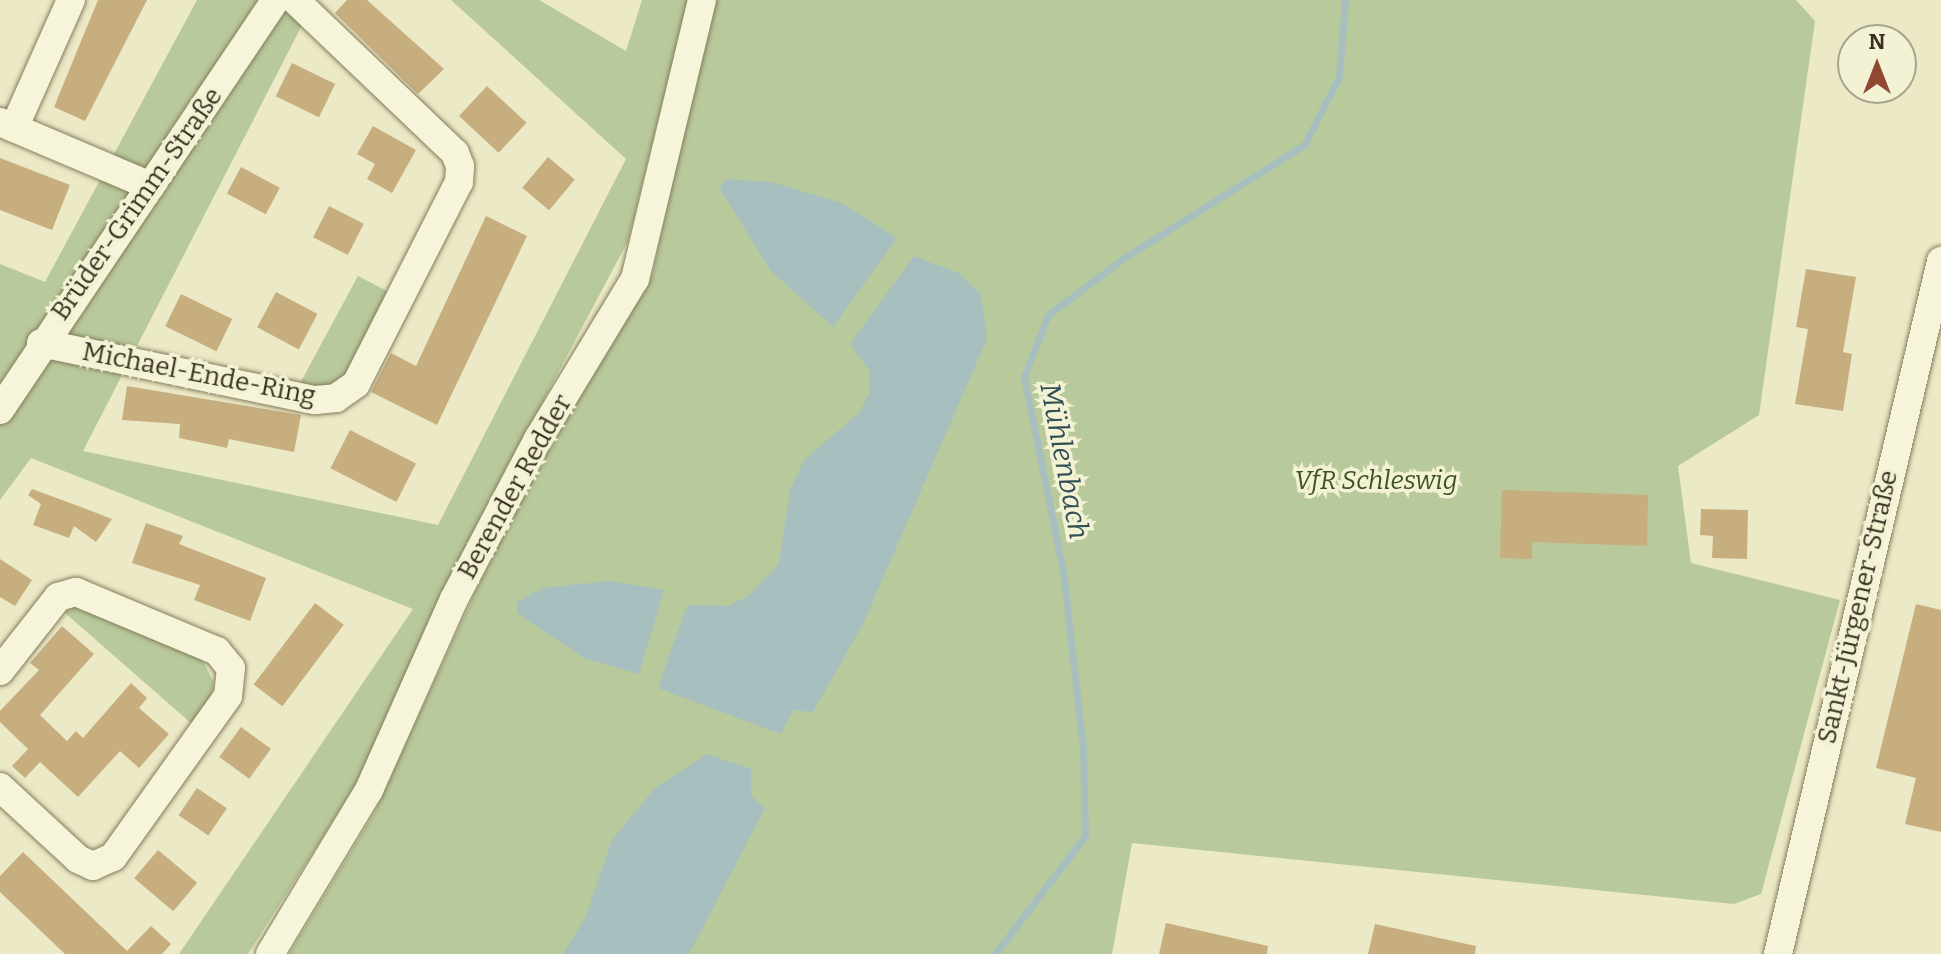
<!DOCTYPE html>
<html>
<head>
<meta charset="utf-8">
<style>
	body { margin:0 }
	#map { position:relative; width:1941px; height:954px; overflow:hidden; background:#ebe9c6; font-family:Bitter,serif }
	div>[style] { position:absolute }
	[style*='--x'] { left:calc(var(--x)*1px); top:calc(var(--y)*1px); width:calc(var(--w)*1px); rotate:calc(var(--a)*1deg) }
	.green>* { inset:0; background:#b8c99b }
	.water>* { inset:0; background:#a7bfbe }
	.stream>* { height:7px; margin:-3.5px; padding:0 3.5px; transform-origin:3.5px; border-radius:3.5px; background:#a7bfbe }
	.building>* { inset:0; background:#c7ae7f; transform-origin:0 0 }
	.roads { filter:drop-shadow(0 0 2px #857c5d) drop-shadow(0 0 2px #857c5d) }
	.minor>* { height:28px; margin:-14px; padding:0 14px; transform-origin:14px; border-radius:14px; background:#f6f5d9 }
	span { translate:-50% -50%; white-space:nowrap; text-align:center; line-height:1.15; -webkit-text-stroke:7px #f3f2d5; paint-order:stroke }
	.street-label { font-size:26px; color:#373020 }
	.park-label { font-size:26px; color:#3d5228; font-style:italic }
	.water-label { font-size:28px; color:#304f55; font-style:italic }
	.north { position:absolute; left:1837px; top:24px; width:80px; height:80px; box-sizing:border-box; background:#f3f2d5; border:2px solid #a8a48d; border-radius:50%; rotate:0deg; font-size:22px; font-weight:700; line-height:32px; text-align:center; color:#373020 }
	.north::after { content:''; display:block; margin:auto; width:28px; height:36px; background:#904831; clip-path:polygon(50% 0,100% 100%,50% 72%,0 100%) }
</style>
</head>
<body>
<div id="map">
	<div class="green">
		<i style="clip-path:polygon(197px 0,315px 0,83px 451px,438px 525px,626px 159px,451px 0,539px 0,626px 51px,642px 0,688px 0,628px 241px,447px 582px,356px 785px,248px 954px,179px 954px,413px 609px,31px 458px,0 500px,0 264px,45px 282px)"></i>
		<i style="clip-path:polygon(713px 0,1796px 0,1815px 21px,1759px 415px,1678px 466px,1691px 563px,1840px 600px,1761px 894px,1734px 904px,1132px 843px,1112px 954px,289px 954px,374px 813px,477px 588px,554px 438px,652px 276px)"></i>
		<i style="clip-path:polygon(358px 276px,387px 291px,346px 376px,328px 389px,298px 387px)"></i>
		<i style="clip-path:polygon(75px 607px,201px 657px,214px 683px,210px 701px,192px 724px,64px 612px)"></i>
	</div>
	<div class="water">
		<i style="clip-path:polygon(725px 179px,771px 182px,842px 203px,897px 238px,833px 327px,771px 271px,720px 189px)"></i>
		<i style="clip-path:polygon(914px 256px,960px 274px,981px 294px,987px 339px,862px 626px,813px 712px,793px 710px,781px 734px,658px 688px,687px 605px,727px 606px,748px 596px,779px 564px,790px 490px,804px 460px,859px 413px,869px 394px,870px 372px,850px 344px)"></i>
		<i style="clip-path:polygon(610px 581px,664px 590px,639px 674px,584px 658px,517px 613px,517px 602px,543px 588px)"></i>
		<i style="clip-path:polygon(707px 754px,751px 769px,751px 796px,765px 808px,689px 954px,563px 954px,585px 918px,612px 840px,654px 789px)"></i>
	</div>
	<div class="stream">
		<i style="--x:995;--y:954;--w:148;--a:-52.7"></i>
		<i style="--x:1085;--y:836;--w:87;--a:-91.3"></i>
		<i style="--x:1083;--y:749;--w:179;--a:-96.4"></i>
		<i style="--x:1063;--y:571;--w:198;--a:-101.4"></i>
		<i style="--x:1024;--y:377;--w:66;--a:-68.8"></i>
		<i style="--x:1048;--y:315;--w:95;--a:-36.9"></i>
		<i style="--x:1124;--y:258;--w:213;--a:-32.1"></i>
		<i style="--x:1304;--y:145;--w:76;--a:-62.8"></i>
		<i style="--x:1339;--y:77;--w:77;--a:-85.5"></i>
	</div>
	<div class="building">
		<i style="clip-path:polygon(98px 0,147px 0,85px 121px,54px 107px)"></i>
		<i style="clip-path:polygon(347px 0,367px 0,444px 69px,418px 94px,335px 13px)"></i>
		<i style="left:292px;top:63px;width:48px;height:37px;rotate:26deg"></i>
		<i style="left:487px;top:86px;width:54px;height:41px;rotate:43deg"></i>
		<i style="clip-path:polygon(373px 126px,416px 150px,392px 193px,367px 179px,375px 164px,357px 154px)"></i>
		<i style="left:548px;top:157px;width:35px;height:40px;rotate:40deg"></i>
		<i style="clip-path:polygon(0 158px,70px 185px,52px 230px,0 210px)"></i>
		<i style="left:241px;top:167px;width:44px;height:30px;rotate:28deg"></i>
		<i style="left:329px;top:206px;width:39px;height:35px;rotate:27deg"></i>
		<i style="clip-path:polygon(486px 216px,527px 236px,437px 425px,371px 392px,391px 353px,416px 366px)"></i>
		<i style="clip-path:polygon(1806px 269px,1856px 277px,1843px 352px,1852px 354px,1843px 411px,1795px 404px,1808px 329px,1796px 327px)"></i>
		<i style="left:276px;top:292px;width:47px;height:40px;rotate:28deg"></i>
		<i style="left:181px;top:294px;width:57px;height:36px;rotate:26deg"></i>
		<i style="clip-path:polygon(127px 386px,301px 415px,294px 452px,229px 439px,227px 448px,179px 438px,180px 424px,122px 420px)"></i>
		<i style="left:350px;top:430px;width:74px;height:43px;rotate:27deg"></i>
		<i style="clip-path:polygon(32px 489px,81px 507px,112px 519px,96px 542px,74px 526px,69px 538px,33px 525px,41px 504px,28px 495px)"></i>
		<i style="clip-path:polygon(1502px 490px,1648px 495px,1647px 546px,1532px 542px,1532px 559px,1500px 558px)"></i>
		<i style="clip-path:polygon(1701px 509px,1748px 510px,1747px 559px,1712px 558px,1713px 536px,1700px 535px)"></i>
		<i style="clip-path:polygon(146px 523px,183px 536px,179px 544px,266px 578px,250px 621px,194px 600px,200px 585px,132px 563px)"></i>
		<i style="clip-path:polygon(0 559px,32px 580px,15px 606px,0 597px)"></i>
		<i style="left:315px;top:603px;width:36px;height:102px;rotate:37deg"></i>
		<i style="clip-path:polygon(1916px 604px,1941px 610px,1941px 832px,1905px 824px,1916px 778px,1876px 768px)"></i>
		<i style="clip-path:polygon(62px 626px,94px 654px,40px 715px,67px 741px,76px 731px,83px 738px,131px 683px,147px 698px,139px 708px,169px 734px,139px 768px,120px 751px,78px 797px,40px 762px,25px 778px,12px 766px,28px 749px,0 722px,0 711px,39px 670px,30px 663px)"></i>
		<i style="left:241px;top:727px;width:37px;height:37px;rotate:36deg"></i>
		<i style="left:197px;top:788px;width:36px;height:33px;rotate:34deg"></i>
		<i style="left:158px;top:850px;width:51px;height:37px;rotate:40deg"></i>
		<i style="clip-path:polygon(23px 852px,127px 951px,151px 926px,171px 944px,162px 954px,65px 954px,0 892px,0 876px)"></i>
		<i style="clip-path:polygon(1166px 923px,1268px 946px,1267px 954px,1159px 954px)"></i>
		<i style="clip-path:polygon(1375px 924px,1476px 946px,1475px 954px,1368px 954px)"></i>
	</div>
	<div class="roads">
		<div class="minor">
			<i style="--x:0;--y:122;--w:164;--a:23"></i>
			<i style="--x:14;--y:128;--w:140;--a:-66"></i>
			<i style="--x:41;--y:343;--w:280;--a:11.8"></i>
			<i style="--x:315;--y:400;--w:21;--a:-5"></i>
			<i style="--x:336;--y:398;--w:24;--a:-35"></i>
			<i style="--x:356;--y:384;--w:227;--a:-63"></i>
			<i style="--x:459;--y:182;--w:16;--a:-86"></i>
			<i style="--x:460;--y:166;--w:14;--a:-111"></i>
			<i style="--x:455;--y:153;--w:221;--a:-136.3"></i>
			<i style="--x:0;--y:410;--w:494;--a:-56.1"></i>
			<i style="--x:0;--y:671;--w:94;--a:-51.9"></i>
			<i style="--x:58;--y:597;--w:19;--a:-16"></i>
			<i style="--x:76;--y:592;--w:153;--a:22.7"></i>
			<i style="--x:217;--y:651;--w:22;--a:51"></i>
			<i style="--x:231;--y:668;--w:28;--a:96"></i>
			<i style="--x:228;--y:696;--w:198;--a:125.5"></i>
			<i style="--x:113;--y:857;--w:22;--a:156"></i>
			<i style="--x:93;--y:866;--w:17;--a:-155"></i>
			<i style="--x:78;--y:859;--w:106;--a:-137.3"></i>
			<i style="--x:270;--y:954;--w:192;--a:-58.9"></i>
			<i style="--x:369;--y:790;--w:209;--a:-66"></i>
			<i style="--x:454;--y:599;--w:181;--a:-62.3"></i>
			<i style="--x:538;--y:439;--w:187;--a:-58.8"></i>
			<i style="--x:635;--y:279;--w:287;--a:-76.5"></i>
			<i style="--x:1778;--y:954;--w:712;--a:-76.76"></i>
		</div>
	</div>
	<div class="street-label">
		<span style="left:137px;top:204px;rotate:-55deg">Brüder-Grimm-Straße</span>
		<span style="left:199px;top:374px;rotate:11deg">Michael-Ende-Ring</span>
		<span style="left:515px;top:487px;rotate:-61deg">Berender Redder</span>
		<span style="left:1858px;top:607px;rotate:-77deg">Sankt-Jürgener-Straße</span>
	</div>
	<div class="park-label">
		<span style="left:1376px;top:481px">VfR Schleswig</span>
	</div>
	<div class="water-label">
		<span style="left:1064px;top:461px;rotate:79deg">Mühlenbach</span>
	</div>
	<div class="north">N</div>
</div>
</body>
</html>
